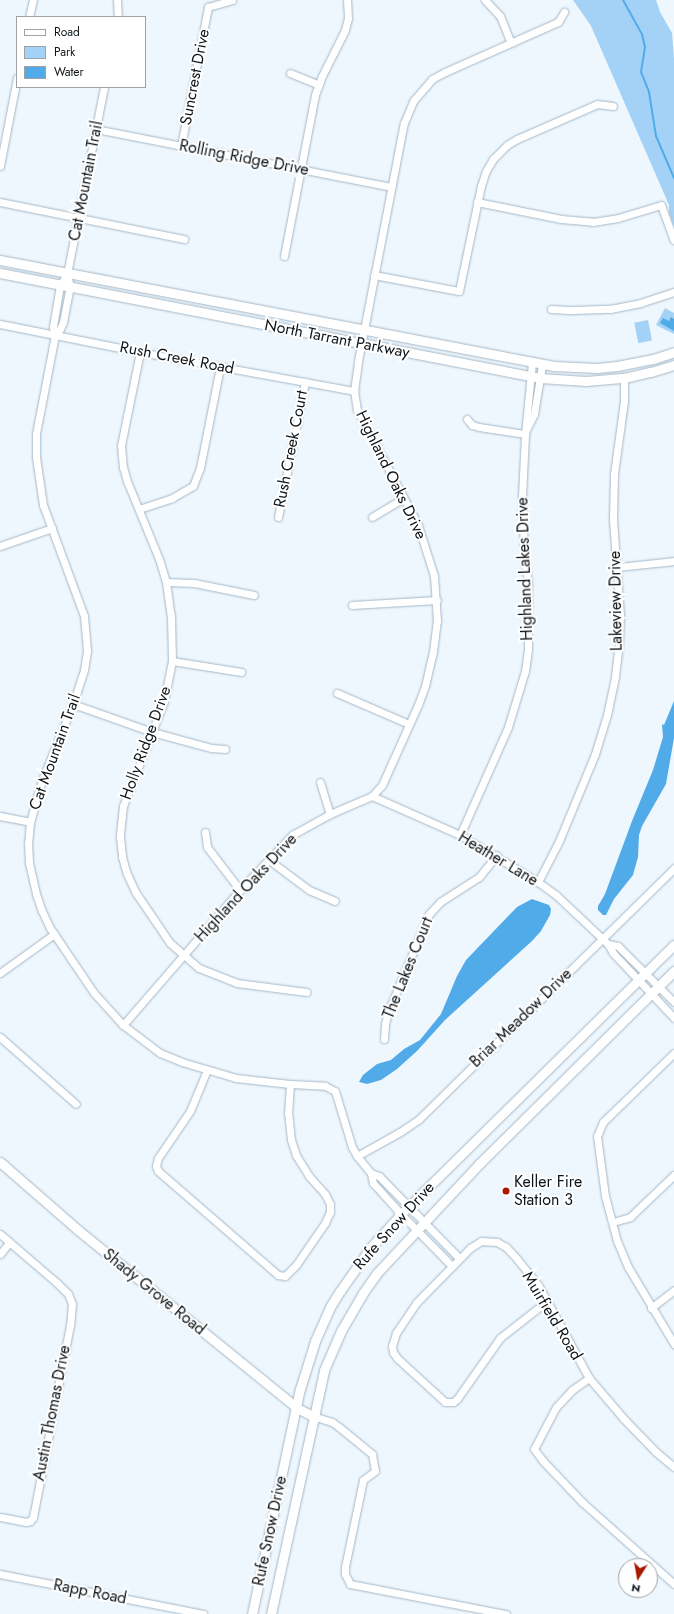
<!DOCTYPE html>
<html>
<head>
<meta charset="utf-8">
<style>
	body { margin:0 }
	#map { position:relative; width:674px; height:1614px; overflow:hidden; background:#eff7fe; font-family:Jost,sans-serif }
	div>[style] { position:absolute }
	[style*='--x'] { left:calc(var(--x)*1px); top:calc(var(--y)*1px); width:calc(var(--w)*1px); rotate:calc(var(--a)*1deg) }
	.green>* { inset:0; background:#a4d2f6; transform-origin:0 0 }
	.water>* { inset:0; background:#51abe9 }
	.stream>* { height:2px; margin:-1px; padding:0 1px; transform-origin:1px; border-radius:1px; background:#51abe9 }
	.roads { filter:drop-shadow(0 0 1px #a3b7c6) drop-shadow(0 0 1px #a3b7c6) }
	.minor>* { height:7px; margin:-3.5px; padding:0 3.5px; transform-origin:3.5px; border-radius:3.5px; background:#fff }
	.major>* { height:9px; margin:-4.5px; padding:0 4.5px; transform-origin:4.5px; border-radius:4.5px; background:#fff }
	.dots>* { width:11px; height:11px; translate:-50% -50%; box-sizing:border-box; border:2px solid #fff; border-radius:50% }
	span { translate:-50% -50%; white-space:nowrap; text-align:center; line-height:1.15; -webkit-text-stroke:4px #fff; paint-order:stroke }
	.street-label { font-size:16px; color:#0e151a }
	.poi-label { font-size:16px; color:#0e151a }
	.left { translate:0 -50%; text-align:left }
	.legend { position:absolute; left:16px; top:16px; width:130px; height:72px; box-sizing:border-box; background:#fff; border:1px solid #9fa1a3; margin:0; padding:5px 7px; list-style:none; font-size:12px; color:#0e151a }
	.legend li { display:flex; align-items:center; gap:8px; height:20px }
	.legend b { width:20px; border:1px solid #9fa1a3 }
	.north { position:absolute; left:618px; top:1558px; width:40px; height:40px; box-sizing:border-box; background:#fff; border:1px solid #9fa1a3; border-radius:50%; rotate:191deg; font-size:11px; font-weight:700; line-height:16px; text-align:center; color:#0e151a }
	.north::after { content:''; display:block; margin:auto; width:14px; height:18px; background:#a91900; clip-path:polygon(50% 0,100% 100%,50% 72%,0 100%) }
</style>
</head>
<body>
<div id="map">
	<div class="green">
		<i style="clip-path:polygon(573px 0,656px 0,660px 12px,672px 33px,674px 58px,674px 226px,669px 213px,669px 205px,591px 26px)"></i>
		<i style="clip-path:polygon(665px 308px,674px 313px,674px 334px,656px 325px)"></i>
		<i style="left:648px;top:320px;width:21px;height:14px;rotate:79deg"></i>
	</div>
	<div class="water">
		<i style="clip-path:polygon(671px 317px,674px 319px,674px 331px,660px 323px,663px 318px,669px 321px)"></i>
		<i style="clip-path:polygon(674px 701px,674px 738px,666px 784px,642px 826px,639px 835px,638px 857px,633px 875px,614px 899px,606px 915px,603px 915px,598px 910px,598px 906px,605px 894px,632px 821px,653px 770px,663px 737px,662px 724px,664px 725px)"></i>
		<i style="clip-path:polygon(532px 899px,549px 905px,551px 909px,550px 915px,541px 931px,532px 941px,445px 1020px,417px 1051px,397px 1069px,381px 1080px,367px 1084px,359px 1082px,363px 1075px,377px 1064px,391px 1060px,404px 1049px,420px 1040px,441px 1014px,457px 976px,466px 960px,517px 907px)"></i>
	</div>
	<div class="stream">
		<i style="--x:623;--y:0;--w:39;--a:61"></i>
		<i style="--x:642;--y:34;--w:13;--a:77"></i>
		<i style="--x:645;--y:47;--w:25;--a:99"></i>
		<i style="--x:641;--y:72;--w:22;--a:68"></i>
		<i style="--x:649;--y:92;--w:45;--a:81"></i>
		<i style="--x:656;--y:136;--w:46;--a:66.8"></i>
	</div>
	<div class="roads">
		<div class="minor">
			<i style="--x:117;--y:0;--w:17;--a:87"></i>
			<i style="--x:485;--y:0;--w:22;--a:47"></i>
			<i style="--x:500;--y:16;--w:29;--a:68"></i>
			<i style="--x:29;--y:17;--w:17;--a:-77"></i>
			<i style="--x:290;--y:73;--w:31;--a:22"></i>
			<i style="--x:96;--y:129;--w:301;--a:11.1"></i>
			<i style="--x:181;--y:146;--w:142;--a:-79"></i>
			<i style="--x:208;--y:7;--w:25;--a:-16"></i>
			<i style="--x:0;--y:166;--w:90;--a:-79.1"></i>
			<i style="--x:0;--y:202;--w:188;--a:11.4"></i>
			<i style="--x:477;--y:202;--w:86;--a:11.4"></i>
			<i style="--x:561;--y:219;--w:32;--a:5"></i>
			<i style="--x:593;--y:222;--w:25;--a:-9"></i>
			<i style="--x:618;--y:218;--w:45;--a:-16.8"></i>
			<i style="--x:661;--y:205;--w:37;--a:70"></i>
			<i style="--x:284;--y:256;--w:164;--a:-79.1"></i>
			<i style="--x:315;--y:95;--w:20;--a:-70"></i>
			<i style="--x:322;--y:76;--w:51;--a:-63.4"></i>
			<i style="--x:345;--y:30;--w:12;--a:-76"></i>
			<i style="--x:348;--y:18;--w:18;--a:-93"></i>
			<i style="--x:67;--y:274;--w:13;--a:122"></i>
			<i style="--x:60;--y:285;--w:43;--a:99.5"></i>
			<i style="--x:53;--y:327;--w:8;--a:76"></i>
			<i style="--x:55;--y:335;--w:101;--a:100.9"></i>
			<i style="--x:36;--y:434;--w:23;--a:90"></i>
			<i style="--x:36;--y:457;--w:49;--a:81.7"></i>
			<i style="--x:43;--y:505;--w:118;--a:69.7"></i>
			<i style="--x:84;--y:616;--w:35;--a:85"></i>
			<i style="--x:87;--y:651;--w:19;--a:99"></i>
			<i style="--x:84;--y:670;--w:36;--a:108"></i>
			<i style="--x:73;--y:704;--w:82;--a:112.2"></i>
			<i style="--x:42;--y:780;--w:44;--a:105.9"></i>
			<i style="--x:30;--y:822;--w:21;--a:95"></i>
			<i style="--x:28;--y:843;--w:20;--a:87"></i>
			<i style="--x:29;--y:863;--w:32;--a:77"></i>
			<i style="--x:36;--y:894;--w:18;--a:71"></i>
			<i style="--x:42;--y:911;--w:19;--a:65"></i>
			<i style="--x:50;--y:928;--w:78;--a:55.9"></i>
			<i style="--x:94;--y:993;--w:43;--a:47.8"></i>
			<i style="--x:123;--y:1025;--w:46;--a:37.1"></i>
			<i style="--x:160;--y:1053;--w:24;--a:22"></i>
			<i style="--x:182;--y:1062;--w:56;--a:16.5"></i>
			<i style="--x:236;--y:1078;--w:54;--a:6.3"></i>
			<i style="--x:290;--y:1084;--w:35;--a:3"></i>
			<i style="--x:325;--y:1086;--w:11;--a:27"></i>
			<i style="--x:335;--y:1091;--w:59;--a:73.1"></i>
			<i style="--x:352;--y:1147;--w:10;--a:61"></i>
			<i style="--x:357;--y:1156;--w:22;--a:51"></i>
			<i style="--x:371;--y:1173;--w:10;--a:79"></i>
			<i style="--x:373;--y:1183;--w:42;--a:47.9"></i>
			<i style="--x:401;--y:1214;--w:71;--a:45.6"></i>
			<i style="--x:374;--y:275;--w:86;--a:10.7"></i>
			<i style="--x:459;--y:291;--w:107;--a:-78.2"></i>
			<i style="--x:481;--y:186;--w:16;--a:-72"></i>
			<i style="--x:486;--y:171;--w:14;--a:-60"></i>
			<i style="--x:493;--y:159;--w:20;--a:-45"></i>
			<i style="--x:507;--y:145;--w:12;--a:-31"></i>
			<i style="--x:517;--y:139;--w:87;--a:-23.6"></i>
			<i style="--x:597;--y:104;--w:16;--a:7"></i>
			<i style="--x:551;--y:309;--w:22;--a:3"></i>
			<i style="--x:573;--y:310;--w:37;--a:-2"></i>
			<i style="--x:610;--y:309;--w:31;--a:-11"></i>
			<i style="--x:640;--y:303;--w:36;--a:-18"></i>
			<i style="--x:0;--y:324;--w:143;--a:11.3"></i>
			<i style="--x:140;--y:352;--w:218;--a:10.3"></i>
			<i style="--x:55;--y:335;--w:8;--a:-50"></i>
			<i style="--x:60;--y:329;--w:8;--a:-67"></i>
			<i style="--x:63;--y:322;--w:36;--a:-79"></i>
			<i style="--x:70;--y:287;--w:13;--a:-103"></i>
			<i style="--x:67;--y:274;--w:191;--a:-78.8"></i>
			<i style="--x:140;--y:352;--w:95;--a:101.5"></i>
			<i style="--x:121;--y:445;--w:22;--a:85"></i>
			<i style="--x:123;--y:467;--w:15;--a:74"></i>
			<i style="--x:127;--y:481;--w:84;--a:67.7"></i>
			<i style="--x:159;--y:559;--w:24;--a:73"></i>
			<i style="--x:166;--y:582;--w:34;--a:82"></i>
			<i style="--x:171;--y:616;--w:45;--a:88.7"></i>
			<i style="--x:172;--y:661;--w:41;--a:101.3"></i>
			<i style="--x:164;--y:701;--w:113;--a:111.3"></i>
			<i style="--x:123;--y:806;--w:31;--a:96"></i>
			<i style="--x:120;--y:837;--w:20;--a:84"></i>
			<i style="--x:122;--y:857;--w:18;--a:74"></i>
			<i style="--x:127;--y:874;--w:21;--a:65"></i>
			<i style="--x:136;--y:893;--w:60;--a:55.8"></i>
			<i style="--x:170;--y:943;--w:38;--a:41"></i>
			<i style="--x:199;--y:968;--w:41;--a:21.5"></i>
			<i style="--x:237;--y:983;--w:70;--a:7.4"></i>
			<i style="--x:467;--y:419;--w:8;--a:50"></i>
			<i style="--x:472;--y:425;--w:7;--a:16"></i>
			<i style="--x:479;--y:427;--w:47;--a:8.7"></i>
			<i style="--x:526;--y:430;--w:18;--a:-63"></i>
			<i style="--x:534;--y:414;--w:50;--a:-80.7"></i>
			<i style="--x:139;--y:509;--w:35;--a:-18"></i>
			<i style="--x:172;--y:498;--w:24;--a:-30"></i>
			<i style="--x:193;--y:486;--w:19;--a:-69"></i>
			<i style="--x:200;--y:468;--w:103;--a:-78.8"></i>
			<i style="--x:278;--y:517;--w:138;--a:-78.7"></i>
			<i style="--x:372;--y:517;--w:37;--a:-31"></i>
			<i style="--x:0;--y:546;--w:55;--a:-19.1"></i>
			<i style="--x:618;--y:567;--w:56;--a:-6.1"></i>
			<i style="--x:166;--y:582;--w:28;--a:2"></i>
			<i style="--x:194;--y:583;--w:61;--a:11.3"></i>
			<i style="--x:352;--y:605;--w:85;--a:-3.4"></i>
			<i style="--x:172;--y:661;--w:70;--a:9.1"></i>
			<i style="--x:337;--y:693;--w:78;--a:23.3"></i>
			<i style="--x:73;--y:704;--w:84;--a:19.5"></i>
			<i style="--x:152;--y:732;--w:61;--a:15.2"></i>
			<i style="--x:211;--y:748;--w:14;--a:4"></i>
			<i style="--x:320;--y:782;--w:34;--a:73"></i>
			<i style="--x:372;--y:796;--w:96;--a:23.9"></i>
			<i style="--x:460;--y:835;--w:91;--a:31.1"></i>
			<i style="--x:538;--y:882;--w:22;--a:36"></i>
			<i style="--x:556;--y:895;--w:71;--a:43.3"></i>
			<i style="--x:608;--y:944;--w:10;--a:61"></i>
			<i style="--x:613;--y:953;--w:89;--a:46.8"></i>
			<i style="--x:0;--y:816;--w:31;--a:11"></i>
			<i style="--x:205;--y:832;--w:15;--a:82"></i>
			<i style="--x:207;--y:847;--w:54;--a:52.5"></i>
			<i style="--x:460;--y:835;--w:118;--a:-66"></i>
			<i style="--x:508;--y:727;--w:59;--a:-73.1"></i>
			<i style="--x:525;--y:671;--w:22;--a:-82"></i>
			<i style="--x:528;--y:649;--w:65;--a:-90"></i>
			<i style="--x:528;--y:584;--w:32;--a:-97"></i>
			<i style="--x:524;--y:552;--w:56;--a:-92"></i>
			<i style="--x:522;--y:496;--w:62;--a:-87.2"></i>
			<i style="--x:525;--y:434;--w:71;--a:-84.4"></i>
			<i style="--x:269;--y:860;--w:50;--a:36.9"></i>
			<i style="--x:309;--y:890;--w:28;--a:23"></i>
			<i style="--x:538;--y:882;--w:46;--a:-62.9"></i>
			<i style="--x:559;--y:841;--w:94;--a:-67.5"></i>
			<i style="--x:595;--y:754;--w:41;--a:-72.9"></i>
			<i style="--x:607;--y:715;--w:40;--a:-78"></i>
			<i style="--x:615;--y:676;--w:34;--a:-83"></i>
			<i style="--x:619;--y:642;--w:27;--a:-88"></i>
			<i style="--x:620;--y:615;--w:96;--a:-94.2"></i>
			<i style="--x:613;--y:519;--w:45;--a:-88.7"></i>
			<i style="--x:614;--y:474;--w:74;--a:-82.2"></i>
			<i style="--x:624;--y:401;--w:23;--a:-90"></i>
			<i style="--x:608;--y:944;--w:10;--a:11"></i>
			<i style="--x:618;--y:946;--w:79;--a:45"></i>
			<i style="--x:0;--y:973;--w:67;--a:-35.8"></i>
			<i style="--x:123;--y:1025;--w:179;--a:-49.1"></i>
			<i style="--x:240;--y:890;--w:76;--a:-46.6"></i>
			<i style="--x:292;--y:835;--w:43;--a:-28.9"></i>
			<i style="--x:330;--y:814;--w:46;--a:-23.2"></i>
			<i style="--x:372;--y:796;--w:15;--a:-48"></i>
			<i style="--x:382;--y:785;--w:88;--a:-65.8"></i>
			<i style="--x:418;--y:705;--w:20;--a:-70"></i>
			<i style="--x:425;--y:686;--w:35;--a:-77"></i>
			<i style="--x:433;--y:652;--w:31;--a:-83"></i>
			<i style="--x:437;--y:621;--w:45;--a:-93.8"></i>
			<i style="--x:434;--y:576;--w:53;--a:-107.4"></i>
			<i style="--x:418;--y:525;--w:130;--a:-117.9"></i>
			<i style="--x:357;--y:410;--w:19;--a:-99"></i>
			<i style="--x:354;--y:391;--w:30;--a:-82"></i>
			<i style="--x:358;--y:361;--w:242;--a:-79.1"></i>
			<i style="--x:404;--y:123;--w:25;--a:-67"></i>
			<i style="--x:414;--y:100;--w:28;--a:-49"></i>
			<i style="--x:432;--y:79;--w:15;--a:-28"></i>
			<i style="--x:445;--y:72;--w:124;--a:-23.9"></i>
			<i style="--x:558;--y:22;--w:12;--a:-59"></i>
			<i style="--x:0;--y:1037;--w:101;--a:41.4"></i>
			<i style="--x:384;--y:1039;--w:15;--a:-86"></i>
			<i style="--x:385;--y:1024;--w:12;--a:-76"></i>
			<i style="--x:388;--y:1012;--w:106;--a:-67.3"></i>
			<i style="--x:429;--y:914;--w:16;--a:-47"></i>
			<i style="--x:440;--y:902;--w:46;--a:-32.7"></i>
			<i style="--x:479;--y:877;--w:28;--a:-51"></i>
			<i style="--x:674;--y:1053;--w:99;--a:135.8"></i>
			<i style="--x:603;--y:1122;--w:15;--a:113"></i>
			<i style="--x:597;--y:1136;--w:61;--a:82.4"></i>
			<i style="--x:605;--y:1196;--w:47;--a:75.1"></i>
			<i style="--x:617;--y:1241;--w:28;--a:67"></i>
			<i style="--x:628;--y:1267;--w:90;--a:59.1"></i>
			<i style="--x:207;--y:1070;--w:44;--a:112.5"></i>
			<i style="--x:190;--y:1111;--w:57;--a:124.2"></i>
			<i style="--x:158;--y:1158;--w:8;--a:104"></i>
			<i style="--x:156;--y:1166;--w:5;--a:68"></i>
			<i style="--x:158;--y:1171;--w:159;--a:40.9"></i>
			<i style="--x:278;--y:1275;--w:7;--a:8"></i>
			<i style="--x:285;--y:1276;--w:16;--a:-45"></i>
			<i style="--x:296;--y:1265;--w:51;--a:-55.4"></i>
			<i style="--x:325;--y:1223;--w:12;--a:-66"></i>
			<i style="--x:330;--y:1212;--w:8;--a:-90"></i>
			<i style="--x:330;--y:1204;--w:11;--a:-117"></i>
			<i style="--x:325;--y:1194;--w:24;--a:-132"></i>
			<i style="--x:309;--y:1176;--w:25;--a:-122"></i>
			<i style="--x:296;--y:1155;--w:16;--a:-108"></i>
			<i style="--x:291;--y:1140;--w:27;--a:-96"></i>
			<i style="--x:288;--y:1113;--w:29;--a:-86"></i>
			<i style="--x:357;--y:1156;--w:49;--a:-29.2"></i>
			<i style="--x:400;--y:1132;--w:23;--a:-34"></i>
			<i style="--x:419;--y:1119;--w:358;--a:-44.5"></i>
			<i style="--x:371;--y:1173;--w:9;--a:21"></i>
			<i style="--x:379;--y:1176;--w:115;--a:45.7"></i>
			<i style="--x:613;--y:1222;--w:18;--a:-16"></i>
			<i style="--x:630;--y:1217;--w:61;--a:-43.7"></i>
			<i style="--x:0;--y:1234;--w:75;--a:40.7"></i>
			<i style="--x:57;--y:1283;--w:16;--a:45"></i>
			<i style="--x:68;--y:1294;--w:11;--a:68"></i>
			<i style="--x:72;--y:1304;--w:21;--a:95"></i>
			<i style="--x:70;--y:1325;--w:196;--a:100.9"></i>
			<i style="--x:33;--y:1517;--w:5;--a:127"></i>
			<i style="--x:30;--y:1521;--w:4;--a:166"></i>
			<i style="--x:26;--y:1522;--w:26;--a:-169"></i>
			<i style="--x:0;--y:1254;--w:14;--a:-51"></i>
			<i style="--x:547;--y:1301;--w:60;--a:141.8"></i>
			<i style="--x:500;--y:1338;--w:75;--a:125.2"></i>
			<i style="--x:457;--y:1399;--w:5;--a:143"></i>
			<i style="--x:453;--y:1402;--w:8;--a:180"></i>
			<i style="--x:445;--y:1402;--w:65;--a:-137.5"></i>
			<i style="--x:397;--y:1358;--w:7;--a:-124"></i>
			<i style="--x:393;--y:1352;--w:6;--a:-99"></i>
			<i style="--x:392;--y:1346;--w:14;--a:-73"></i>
			<i style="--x:396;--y:1333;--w:36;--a:-56"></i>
			<i style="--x:416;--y:1303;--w:77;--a:-45.5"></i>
			<i style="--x:470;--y:1248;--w:13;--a:-32"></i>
			<i style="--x:481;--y:1241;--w:16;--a:4"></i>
			<i style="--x:497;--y:1242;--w:10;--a:29"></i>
			<i style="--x:506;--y:1247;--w:16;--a:47"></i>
			<i style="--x:517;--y:1259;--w:33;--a:51"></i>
			<i style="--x:538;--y:1285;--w:18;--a:61"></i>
			<i style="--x:547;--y:1301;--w:88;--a:61.4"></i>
			<i style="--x:589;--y:1378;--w:52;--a:49.6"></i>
			<i style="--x:623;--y:1418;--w:47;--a:45.9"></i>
			<i style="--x:656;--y:1452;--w:23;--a:40"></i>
			<i style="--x:651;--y:1308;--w:29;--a:-38"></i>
			<i style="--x:589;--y:1378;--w:21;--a:145"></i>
			<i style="--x:572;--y:1390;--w:23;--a:133"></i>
			<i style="--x:556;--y:1407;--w:47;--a:117.6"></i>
			<i style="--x:534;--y:1449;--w:15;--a:53"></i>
			<i style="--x:543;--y:1461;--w:57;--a:46.4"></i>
			<i style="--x:582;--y:1502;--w:123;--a:41.7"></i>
			<i style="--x:313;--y:1416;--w:20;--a:18"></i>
			<i style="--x:332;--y:1422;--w:9;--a:36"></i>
			<i style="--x:339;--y:1427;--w:43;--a:39.3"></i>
			<i style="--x:372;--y:1454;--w:17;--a:80"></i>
			<i style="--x:375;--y:1471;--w:15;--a:143"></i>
			<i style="--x:363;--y:1480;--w:89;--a:101.7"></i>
			<i style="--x:345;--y:1567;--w:7;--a:90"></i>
			<i style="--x:345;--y:1574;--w:11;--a:63"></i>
			<i style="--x:350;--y:1584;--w:159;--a:10.9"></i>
			<i style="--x:0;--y:1574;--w:207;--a:11.1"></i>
		</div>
		<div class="major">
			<i style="--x:0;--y:260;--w:564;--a:10.83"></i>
			<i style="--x:554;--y:366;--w:43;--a:2.7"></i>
			<i style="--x:597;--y:368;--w:20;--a:-6"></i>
			<i style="--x:617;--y:366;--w:37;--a:-11"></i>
			<i style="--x:653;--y:359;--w:22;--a:-18"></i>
			<i style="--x:0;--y:273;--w:550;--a:11"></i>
			<i style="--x:540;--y:378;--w:46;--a:3.7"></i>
			<i style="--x:586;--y:381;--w:38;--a:-5"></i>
			<i style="--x:624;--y:378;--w:28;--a:-13"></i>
			<i style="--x:651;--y:372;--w:24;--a:-17"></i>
			<i style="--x:0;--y:1162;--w:103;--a:41.1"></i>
			<i style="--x:78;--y:1230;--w:282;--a:39.1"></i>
			<i style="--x:297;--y:1408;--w:18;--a:27"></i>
			<i style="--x:252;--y:1614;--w:230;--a:-78"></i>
			<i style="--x:300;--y:1389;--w:50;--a:-72.6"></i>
			<i style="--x:315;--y:1341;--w:37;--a:-66"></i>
			<i style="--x:330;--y:1307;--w:19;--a:-58"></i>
			<i style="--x:340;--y:1291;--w:54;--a:-54.8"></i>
			<i style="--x:371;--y:1247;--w:45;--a:-47.7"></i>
			<i style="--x:401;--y:1214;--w:383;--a:-44.6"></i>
			<i style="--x:271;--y:1614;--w:250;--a:-77.7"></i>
			<i style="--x:324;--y:1370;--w:43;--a:-66.4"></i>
			<i style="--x:341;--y:1331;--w:44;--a:-59.9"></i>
			<i style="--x:363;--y:1293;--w:24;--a:-55"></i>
			<i style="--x:377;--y:1273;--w:151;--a:-46.9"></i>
			<i style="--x:480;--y:1163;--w:273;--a:-44.7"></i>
		</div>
	</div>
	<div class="dots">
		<i style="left:506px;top:1191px;background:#a91900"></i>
	</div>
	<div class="street-label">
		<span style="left:195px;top:77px;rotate:-79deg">Suncrest Drive</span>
		<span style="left:244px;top:158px;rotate:11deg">Rolling Ridge Drive</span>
		<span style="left:86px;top:181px;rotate:-79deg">Cat Mountain Trail</span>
		<span style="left:337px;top:339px;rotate:11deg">North Tarrant Parkway</span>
		<span style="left:177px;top:358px;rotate:11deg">Rush Creek Road</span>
		<span style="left:291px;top:449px;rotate:-79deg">Rush Creek Court</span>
		<span style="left:391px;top:475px;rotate:64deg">Highland Oaks Drive</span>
		<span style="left:525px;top:569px;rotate:-92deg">Highland Lakes Drive</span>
		<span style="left:616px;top:601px;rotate:-91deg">Lakeview Drive</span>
		<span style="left:146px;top:743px;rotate:-70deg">Holly Ridge Drive</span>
		<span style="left:55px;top:752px;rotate:-70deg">Cat Mountain Trail</span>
		<span style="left:498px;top:859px;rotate:31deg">Heather Lane</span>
		<span style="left:246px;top:888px;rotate:-47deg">Highland Oaks Drive</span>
		<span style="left:408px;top:968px;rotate:-68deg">The Lakes Court</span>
		<span style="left:521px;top:1018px;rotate:-44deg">Briar Meadow Drive</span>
		<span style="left:394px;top:1226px;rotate:-48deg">Rufe Snow Drive</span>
		<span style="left:154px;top:1292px;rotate:39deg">Shady Grove Road</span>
		<span style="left:552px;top:1316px;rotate:59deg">Muirfield Road</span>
		<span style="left:52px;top:1413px;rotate:-79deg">Austin Thomas Drive</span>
		<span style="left:270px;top:1531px;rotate:-78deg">Rufe Snow Drive</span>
		<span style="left:90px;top:1592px;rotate:11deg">Rapp Road</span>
	</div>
	<div class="poi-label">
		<span class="left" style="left:514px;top:1191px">Keller Fire<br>Station 3</span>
	</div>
	<ul class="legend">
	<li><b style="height:5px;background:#fff"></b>Road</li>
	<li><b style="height:11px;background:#a4d2f6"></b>Park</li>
	<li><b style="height:11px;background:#51abe9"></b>Water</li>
	</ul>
	<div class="north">N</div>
</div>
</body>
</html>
